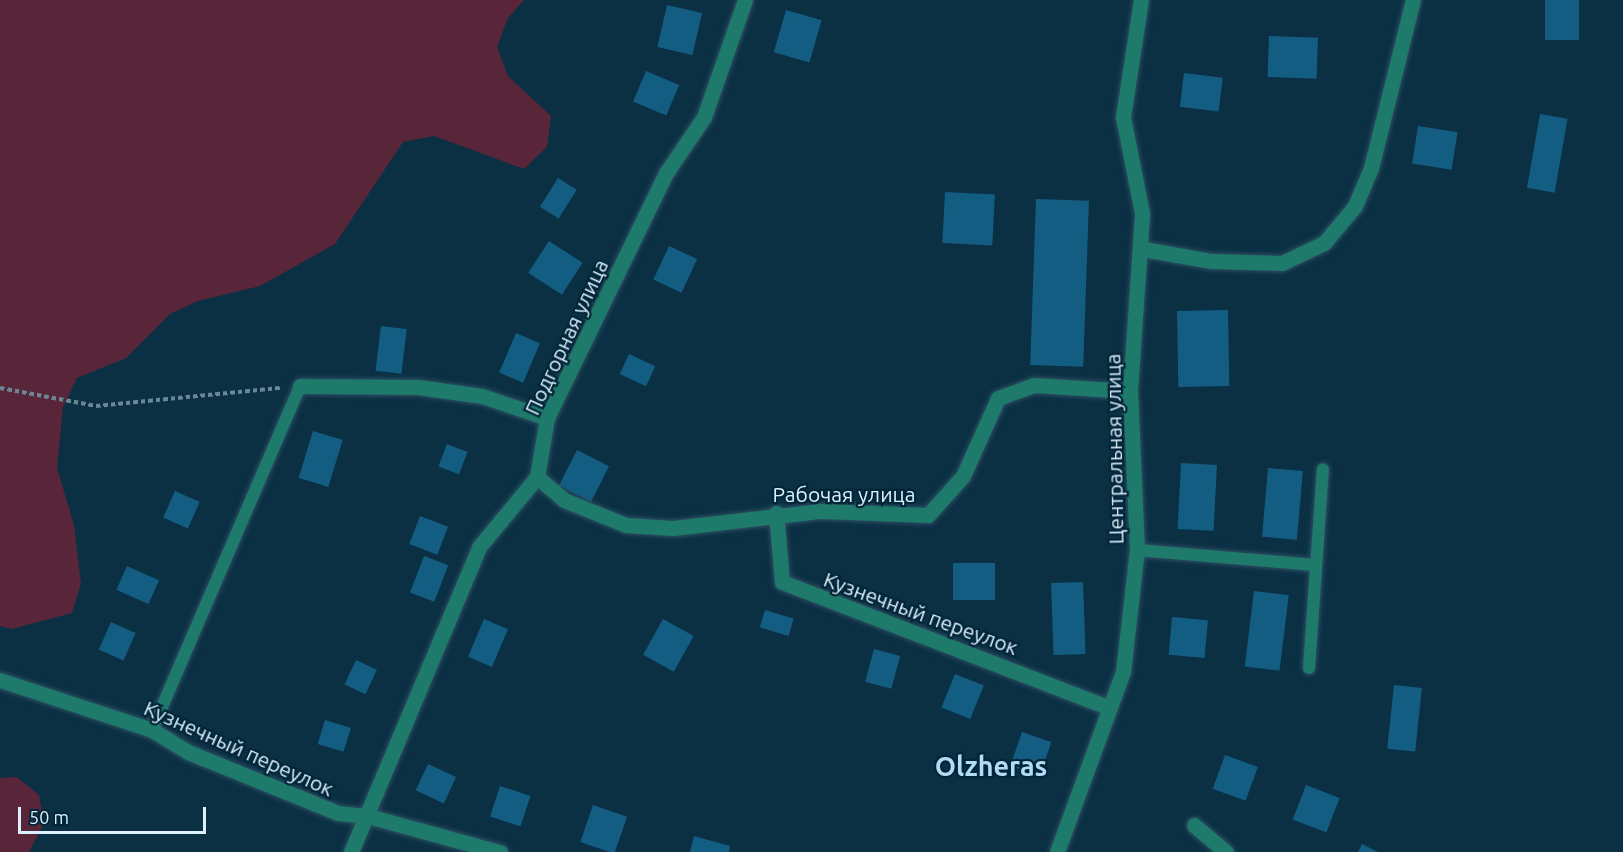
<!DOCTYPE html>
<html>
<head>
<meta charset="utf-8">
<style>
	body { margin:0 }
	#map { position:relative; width:1623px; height:852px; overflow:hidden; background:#0b3044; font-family:Ubuntu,sans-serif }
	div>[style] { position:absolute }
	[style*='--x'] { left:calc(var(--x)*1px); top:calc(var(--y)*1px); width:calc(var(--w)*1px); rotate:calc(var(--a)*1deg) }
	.green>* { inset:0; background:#592539 }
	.building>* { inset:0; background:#135d83; transform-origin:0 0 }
	.path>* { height:4px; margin-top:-2px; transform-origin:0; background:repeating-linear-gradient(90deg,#6a8798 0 4.5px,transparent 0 7.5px) }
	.roads { filter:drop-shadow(0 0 2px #2c4f62) drop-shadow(0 0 2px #2c4f62) }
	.service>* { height:12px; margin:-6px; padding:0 6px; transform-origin:6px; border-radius:6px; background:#1e7a6a }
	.minor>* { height:15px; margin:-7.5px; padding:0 7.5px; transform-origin:7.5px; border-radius:7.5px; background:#1e7a6a }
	span { translate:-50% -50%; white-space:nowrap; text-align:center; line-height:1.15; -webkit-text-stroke:4.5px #012639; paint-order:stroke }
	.street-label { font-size:21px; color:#dceffd }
	.district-label { font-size:27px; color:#b4dbf5; font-weight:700 }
	.scale { position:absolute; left:18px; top:807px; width:188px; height:27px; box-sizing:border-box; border:3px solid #dceffd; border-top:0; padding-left:8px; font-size:18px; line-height:21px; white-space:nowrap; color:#dceffd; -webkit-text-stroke:4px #012639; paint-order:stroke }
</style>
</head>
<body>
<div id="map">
	<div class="green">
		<i style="clip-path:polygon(0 0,524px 0,508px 18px,497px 47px,508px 76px,551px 116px,547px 147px,524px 169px,434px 136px,403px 142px,335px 244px,260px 286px,198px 301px,170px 314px,126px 358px,77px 378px,63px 407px,57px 468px,74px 525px,81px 584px,72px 613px,12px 629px,0 626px)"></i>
		<i style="clip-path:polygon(17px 777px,39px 795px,44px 823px,29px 852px,0 852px,0 778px)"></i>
	</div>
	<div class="building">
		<i style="left:1545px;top:0;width:34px;height:40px"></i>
		<i style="left:667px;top:5px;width:36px;height:43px;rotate:13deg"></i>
		<i style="left:786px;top:10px;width:37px;height:44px;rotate:16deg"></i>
		<i style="left:1269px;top:36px;width:49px;height:41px;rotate:2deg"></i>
		<i style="left:646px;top:71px;width:36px;height:33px;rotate:23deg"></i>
		<i style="left:1184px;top:73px;width:39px;height:34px;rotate:7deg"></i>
		<i style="left:1540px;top:114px;width:28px;height:75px;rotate:10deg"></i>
		<i style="left:1418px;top:126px;width:40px;height:38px;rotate:9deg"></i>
		<i style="left:558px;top:178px;width:22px;height:34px;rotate:32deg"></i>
		<i style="left:945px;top:192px;width:50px;height:51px;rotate:3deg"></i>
		<i style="left:1036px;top:199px;width:53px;height:166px;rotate:2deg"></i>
		<i style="left:549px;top:241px;width:40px;height:38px;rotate:33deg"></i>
		<i style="left:669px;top:246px;width:31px;height:37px;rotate:25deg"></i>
		<i style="left:1228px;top:310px;width:76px;height:51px;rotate:89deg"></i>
		<i style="left:381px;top:326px;width:26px;height:45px;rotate:7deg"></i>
		<i style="left:516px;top:333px;width:26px;height:43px;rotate:23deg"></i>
		<i style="left:629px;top:354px;width:29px;height:22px;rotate:25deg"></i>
		<i style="left:313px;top:431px;width:31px;height:49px;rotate:17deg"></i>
		<i style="left:447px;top:444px;width:22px;height:24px;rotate:21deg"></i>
		<i style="left:577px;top:450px;width:36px;height:40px;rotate:27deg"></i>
		<i style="left:1181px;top:463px;width:36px;height:66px;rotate:3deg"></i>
		<i style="left:1268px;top:468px;width:35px;height:69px;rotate:5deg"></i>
		<i style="left:175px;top:491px;width:27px;height:29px;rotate:24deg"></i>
		<i style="left:420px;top:516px;width:30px;height:30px;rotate:21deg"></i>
		<i style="left:424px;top:556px;width:26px;height:39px;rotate:21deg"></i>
		<i style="left:953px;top:563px;width:42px;height:37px"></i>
		<i style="left:127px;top:566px;width:35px;height:26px;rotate:24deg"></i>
		<i style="left:1083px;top:582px;width:72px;height:32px;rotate:88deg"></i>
		<i style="left:1254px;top:591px;width:35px;height:76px;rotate:7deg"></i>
		<i style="left:765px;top:610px;width:30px;height:18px;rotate:17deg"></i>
		<i style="left:1172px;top:617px;width:36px;height:38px;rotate:5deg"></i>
		<i style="left:484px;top:619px;width:26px;height:41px;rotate:23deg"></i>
		<i style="left:663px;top:619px;width:35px;height:41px;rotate:29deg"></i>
		<i style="left:111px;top:622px;width:27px;height:30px;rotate:24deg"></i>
		<i style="left:874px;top:649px;width:27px;height:34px;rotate:15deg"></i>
		<i style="left:356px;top:660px;width:23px;height:27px;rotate:25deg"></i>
		<i style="left:955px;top:674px;width:31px;height:36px;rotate:22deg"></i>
		<i style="left:1394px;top:685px;width:28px;height:64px;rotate:6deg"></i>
		<i style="left:325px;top:720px;width:27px;height:25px;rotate:17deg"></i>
		<i style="left:1022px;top:732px;width:31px;height:36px;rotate:19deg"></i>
		<i style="left:1225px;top:755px;width:35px;height:36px;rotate:20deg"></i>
		<i style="left:428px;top:764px;width:31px;height:29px;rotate:25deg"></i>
		<i style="left:1306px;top:785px;width:36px;height:37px;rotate:21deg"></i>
		<i style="left:500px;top:786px;width:32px;height:32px;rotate:18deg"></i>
		<i style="left:593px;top:805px;width:36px;height:39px;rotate:19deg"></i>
		<i style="clip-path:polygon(694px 836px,730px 846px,729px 852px,690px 852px)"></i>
		<i style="clip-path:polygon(1362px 844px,1378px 852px,1358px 852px)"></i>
	</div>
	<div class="path">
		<i style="--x:0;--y:388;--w:98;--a:10.6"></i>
		<i style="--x:96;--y:406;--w:186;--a:-5.6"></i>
	</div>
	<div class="roads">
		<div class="service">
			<i style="--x:1137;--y:550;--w:179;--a:4.8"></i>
			<i style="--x:1309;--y:668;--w:199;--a:-86"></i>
			<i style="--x:152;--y:730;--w:374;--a:-66.7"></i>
		</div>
		<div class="minor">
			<i style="--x:1143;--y:249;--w:70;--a:9.9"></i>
			<i style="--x:1212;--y:261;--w:70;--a:1.6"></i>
			<i style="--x:1282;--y:263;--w:47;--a:-25.5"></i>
			<i style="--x:1324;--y:243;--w:48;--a:-50"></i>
			<i style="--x:1355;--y:206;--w:41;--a:-67.2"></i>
			<i style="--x:1371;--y:168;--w:173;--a:-76"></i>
			<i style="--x:300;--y:386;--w:118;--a:0.5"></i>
			<i style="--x:418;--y:387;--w:65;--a:8"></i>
			<i style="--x:482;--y:396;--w:69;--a:18.7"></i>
			<i style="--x:537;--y:477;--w:35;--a:40"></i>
			<i style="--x:564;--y:500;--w:67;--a:22"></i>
			<i style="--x:626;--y:525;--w:47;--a:3.7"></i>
			<i style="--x:673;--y:528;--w:149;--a:-6.6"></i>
			<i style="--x:821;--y:511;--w:107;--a:2.1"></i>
			<i style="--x:928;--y:515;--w:52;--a:-48.1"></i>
			<i style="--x:963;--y:476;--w:85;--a:-65.8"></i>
			<i style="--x:998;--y:398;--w:38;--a:-20"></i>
			<i style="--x:1034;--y:385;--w:96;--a:3.6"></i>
			<i style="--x:776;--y:513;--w:69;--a:85"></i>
			<i style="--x:782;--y:582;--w:351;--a:21"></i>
			<i style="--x:0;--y:680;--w:160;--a:18.2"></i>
			<i style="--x:152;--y:730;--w:42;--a:31.4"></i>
			<i style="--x:188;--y:752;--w:162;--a:22.1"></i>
			<i style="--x:338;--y:813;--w:30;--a:6"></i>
			<i style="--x:368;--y:816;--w:137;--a:15.3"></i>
			<i style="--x:1194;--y:825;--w:42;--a:40.2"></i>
			<i style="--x:351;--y:852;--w:331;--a:-67.2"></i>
			<i style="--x:479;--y:547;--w:91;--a:-50.4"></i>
			<i style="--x:537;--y:477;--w:60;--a:-80.4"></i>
			<i style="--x:547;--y:418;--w:272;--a:-64.1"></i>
			<i style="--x:666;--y:173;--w:68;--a:-55.8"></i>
			<i style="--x:704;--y:117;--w:124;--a:-70.7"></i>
			<i style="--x:1057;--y:852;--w:192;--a:-69.9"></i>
			<i style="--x:1123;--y:672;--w:123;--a:-83.5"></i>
			<i style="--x:1137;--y:550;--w:159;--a:-92.5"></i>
			<i style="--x:1130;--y:391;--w:178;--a:-86.1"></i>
			<i style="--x:1142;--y:213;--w:98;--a:-101.2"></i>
			<i style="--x:1123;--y:117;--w:118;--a:-81.3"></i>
		</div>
	</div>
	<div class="street-label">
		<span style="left:566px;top:337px;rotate:-65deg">Подгорная улица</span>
		<span style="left:1114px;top:449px;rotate:-91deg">Центральная улица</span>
		<span style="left:844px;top:494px">Рабочая улица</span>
		<span style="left:921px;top:613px;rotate:20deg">Кузнечный переулок</span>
		<span style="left:239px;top:748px;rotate:24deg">Кузнечный переулок</span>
	</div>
	<div class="district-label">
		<span style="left:991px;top:767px">Olzheras</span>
	</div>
	<div class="scale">50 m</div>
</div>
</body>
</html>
